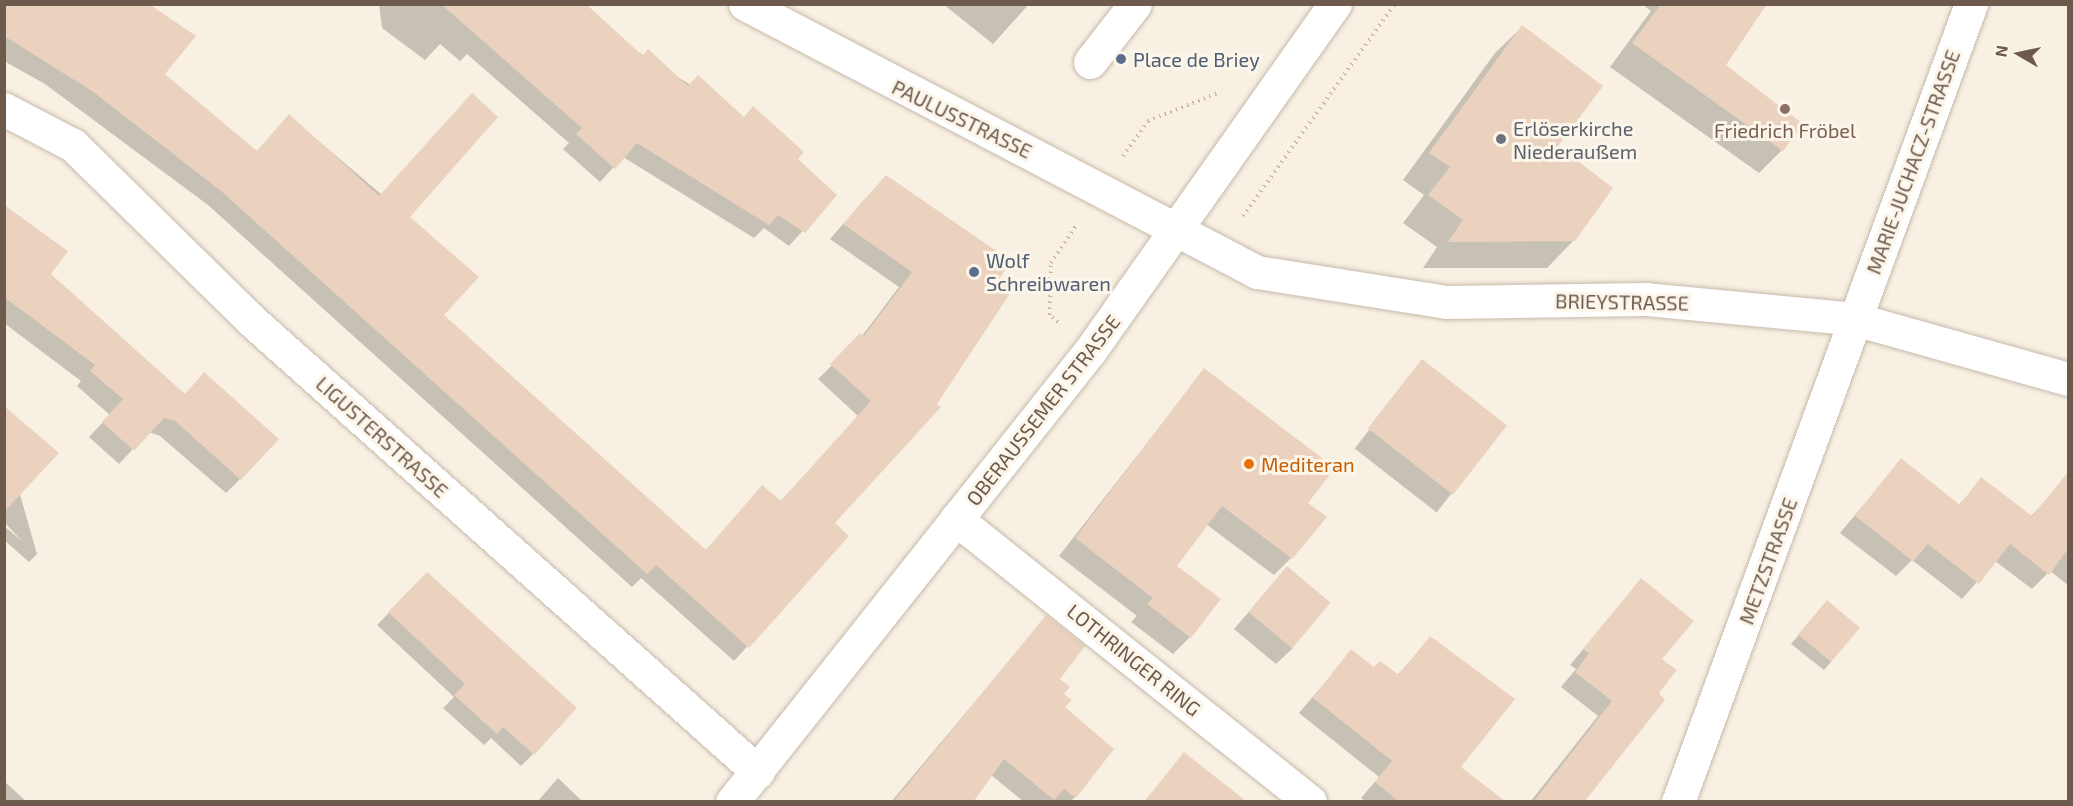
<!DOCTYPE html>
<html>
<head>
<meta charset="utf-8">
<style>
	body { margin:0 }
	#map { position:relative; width:2073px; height:806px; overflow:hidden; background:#f8f1e3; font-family:"Exo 2",sans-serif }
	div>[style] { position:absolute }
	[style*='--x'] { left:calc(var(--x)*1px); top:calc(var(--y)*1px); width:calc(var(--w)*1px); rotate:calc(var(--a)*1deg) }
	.shadow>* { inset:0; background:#0003; transform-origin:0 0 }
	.building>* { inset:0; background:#ead2bf; transform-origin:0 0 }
	.path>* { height:4px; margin-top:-2px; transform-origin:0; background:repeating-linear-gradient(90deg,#ceb6a3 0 1.5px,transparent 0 6px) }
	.roads { filter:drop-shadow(0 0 2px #c7b9ac) drop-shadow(0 0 2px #c7b9ac) }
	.street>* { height:33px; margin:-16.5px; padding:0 16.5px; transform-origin:16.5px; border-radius:16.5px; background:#fff }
	.secondary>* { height:33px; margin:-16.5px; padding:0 16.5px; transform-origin:16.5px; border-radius:16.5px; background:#fff }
	.dots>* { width:16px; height:16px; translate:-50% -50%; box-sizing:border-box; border:3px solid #fcf5e9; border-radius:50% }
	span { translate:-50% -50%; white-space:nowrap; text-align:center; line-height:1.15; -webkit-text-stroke:6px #fcf5e9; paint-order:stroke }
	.service-label { font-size:20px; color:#4e5e75 }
	.left { translate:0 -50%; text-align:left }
	.street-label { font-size:20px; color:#6d5a4d }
	.worship-label { font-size:20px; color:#5b616d }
	.education-label { font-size:20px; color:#785e54 }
	.food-label { font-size:20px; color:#c56008 }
	.frame { position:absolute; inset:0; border:6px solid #6d5a4d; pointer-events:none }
	.north { position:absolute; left:1989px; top:24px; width:60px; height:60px; -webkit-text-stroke:4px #fcf5e9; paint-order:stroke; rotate:279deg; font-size:16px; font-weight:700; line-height:24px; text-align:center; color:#6d5a4d }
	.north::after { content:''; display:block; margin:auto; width:21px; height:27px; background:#6d5a4d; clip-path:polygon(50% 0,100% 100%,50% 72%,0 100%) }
</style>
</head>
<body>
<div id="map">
	<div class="shadow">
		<i style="clip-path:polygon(4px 4px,162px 74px,256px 152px,289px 116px,408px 217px,442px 315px,705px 551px,762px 487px,780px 502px,858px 416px,818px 379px,862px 336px,899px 287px,830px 239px,872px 191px,1009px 262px,833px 523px,847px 536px,734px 661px,641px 578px,632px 587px,208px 205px,45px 84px,4px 61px)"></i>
		<i style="clip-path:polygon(379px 4px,562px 4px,743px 118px,835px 195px,789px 246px,764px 228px,754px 238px,623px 157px,600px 182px,563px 149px,569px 143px,467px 54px,460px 61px,440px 44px,425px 60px,382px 28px)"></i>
		<i style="clip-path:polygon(943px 4px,1029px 4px,993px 44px)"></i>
		<i style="clip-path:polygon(1642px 4px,1766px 4px,1724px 65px,1782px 150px,1759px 173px,1610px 67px,1651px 11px)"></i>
		<i style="clip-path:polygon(1522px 27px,1574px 240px,1547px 268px,1423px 268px,1437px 247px,1403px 223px,1424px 195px,1403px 180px,1495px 53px)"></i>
		<i style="clip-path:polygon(4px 205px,66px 252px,49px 275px,184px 395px,204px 374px,240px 479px,226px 493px,160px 436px,149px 432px,119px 464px,89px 437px,110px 415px,77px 386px,81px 381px,4px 323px)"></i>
		<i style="left:1423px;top:361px;width:104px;height:111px;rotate:38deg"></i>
		<i style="clip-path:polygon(1204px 370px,1306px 503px,1291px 558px,1274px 575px,1206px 524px,1175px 566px,1190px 637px,1173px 654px,1131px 622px,1137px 616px,1059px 556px)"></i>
		<i style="clip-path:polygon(4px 438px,37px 554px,29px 562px,4px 540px,4px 526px,22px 541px,4px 522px)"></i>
		<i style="clip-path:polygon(1901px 460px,1958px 506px,1982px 479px,2030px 517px,2051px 495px,2068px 508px,2068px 585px,2050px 571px,2032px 589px,1995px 561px,1962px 599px,1912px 560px,1896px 576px,1840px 533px)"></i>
		<i style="clip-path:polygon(1287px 568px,1293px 648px,1276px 664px,1234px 629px)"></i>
		<i style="clip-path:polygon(427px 574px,533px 754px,521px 766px,491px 738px,484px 745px,443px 708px,454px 697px,377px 625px)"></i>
		<i style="clip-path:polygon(1641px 580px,1660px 659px,1657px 693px,1663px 700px,1582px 802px,1530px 802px,1598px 716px,1561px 687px,1576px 669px,1570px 665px)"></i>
		<i style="clip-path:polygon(1827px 602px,1832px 661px,1824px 670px,1791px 644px)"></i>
		<i style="clip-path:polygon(1046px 617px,1075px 797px,1070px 802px,1024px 802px,991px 775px,972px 802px,891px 802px)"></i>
		<i style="clip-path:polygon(1430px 638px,1459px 767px,1503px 802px,1366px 802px,1361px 798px,1379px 777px,1299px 713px,1352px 651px,1375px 669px,1397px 676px)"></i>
		<i style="clip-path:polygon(1184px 754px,1243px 802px,1144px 802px)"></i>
		<i style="clip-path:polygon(558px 778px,583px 802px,537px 802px)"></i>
		<i style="clip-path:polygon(4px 781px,27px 802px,4px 802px)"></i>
	</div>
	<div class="building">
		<i style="clip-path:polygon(4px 4px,149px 4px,196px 36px,165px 74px,257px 151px,289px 114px,379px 196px,472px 93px,498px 117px,410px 217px,479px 277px,444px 315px,706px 550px,762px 485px,781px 501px,871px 401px,830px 364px,860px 333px,864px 336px,912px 272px,843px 224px,886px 175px,1011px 261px,999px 279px,1013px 289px,937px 404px,941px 407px,835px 523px,849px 536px,749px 648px,656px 565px,647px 574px,221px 191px,92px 91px,4px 36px)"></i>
		<i style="clip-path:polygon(441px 4px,586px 4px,643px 56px,648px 49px,688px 86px,698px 75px,744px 117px,753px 106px,804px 152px,798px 159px,837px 195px,805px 233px,778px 215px,769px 225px,637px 143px,615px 169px,576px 134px,582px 128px)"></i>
		<i style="clip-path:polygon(1661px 4px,1767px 4px,1726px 65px,1803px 124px,1783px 151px,1632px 43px)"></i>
		<i style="clip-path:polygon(1522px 25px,1603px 86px,1558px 146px,1613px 188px,1575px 241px,1448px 242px,1463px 220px,1428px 195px,1450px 167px,1429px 153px)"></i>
		<i style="clip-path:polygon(4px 205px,68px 251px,51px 274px,185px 394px,204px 372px,279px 439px,241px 480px,175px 421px,164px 418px,134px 451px,102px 422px,123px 399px,90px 371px,95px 365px,4px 297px)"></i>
		<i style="left:1422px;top:359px;width:108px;height:88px;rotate:38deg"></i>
		<i style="clip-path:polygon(1204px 368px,1335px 468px,1308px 503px,1327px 517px,1292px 559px,1222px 506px,1177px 566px,1221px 599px,1191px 638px,1147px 604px,1153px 598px,1075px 538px)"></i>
		<i style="clip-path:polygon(4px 406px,59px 453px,4px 512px)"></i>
		<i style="clip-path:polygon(1901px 458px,1960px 505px,1981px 477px,2032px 516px,2029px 520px,2068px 472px,2068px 549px,2049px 575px,2010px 544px,1979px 584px,1928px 544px,1913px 561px,1855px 516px)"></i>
		<i style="left:1287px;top:566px;width:57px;height:60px;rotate:40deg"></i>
		<i style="clip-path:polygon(427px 572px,577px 708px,534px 755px,503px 727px,497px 734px,454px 695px,465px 684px,388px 612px)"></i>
		<i style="clip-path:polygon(1641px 578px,1694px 621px,1662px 659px,1677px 670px,1659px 693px,1665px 700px,1585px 801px,1534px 801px,1612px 701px,1575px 672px,1589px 653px,1583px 649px)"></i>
		<i style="left:1827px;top:600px;width:43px;height:45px;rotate:40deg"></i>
		<i style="clip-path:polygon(1046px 615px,1085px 646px,1060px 679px,1070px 687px,1064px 694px,1072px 700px,1065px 707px,1114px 749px,1076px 798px,1064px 789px,1054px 800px,1004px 759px,974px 801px,894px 801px)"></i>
		<i style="clip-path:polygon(1430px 636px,1515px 699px,1461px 767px,1505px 801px,1398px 801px,1375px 782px,1392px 761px,1313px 698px,1351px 649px,1374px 667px,1380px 661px,1399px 675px)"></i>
		<i style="clip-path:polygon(1184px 752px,1246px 801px,1145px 801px)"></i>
	</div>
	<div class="path">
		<i style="--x:1123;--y:156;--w:43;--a:-54.5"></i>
		<i style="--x:1148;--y:121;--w:75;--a:-21.8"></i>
		<i style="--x:1243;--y:216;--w:261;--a:-54.4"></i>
		<i style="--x:1058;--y:322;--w:11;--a:-139"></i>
		<i style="--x:1050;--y:315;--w:52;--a:-88.9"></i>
		<i style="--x:1051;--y:263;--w:47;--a:-56.3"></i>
	</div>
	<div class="roads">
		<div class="street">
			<i style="--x:745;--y:4;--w:578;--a:27.63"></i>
			<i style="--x:1257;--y:272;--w:192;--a:9"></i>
			<i style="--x:1447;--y:302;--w:198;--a:-0.9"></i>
			<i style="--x:1645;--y:299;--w:211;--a:5.4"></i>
			<i style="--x:1855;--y:319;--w:221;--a:15.7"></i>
			<i style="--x:1090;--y:62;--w:73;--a:-52.2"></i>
			<i style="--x:4;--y:109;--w:78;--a:27.6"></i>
			<i style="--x:73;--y:145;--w:250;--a:44.5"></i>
			<i style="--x:251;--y:320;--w:679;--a:41.72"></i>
			<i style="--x:956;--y:519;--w:453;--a:38.6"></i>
			<i style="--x:1678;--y:802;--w:850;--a:-69.84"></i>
		</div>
		<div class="secondary">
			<i style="--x:732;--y:802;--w:576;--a:-51.56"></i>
			<i style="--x:1090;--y:351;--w:425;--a:-54.8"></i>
		</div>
	</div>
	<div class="dots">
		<i style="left:1121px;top:59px;background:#5c6f8a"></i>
		<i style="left:1785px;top:109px;background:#8d6e63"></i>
		<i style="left:1501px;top:139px;background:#6b7280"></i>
		<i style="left:974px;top:272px;background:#5c6f8a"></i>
		<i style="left:1249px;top:464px;background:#e8710a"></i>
	</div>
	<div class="service-label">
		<span class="left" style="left:1133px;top:59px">Place de Briey</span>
		<span class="left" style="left:986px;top:272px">Wolf<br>Schreibwaren</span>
	</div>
	<div class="street-label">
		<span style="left:962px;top:119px;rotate:26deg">PAULUSSTRASSE</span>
		<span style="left:1913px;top:162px;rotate:-70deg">MARIE-JUCHACZ-STRASSE</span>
		<span style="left:1622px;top:302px;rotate:1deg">BRIEYSTRASSE</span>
		<span style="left:1043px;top:410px;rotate:-52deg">OBERAUSSEMER STRASSE</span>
		<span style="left:382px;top:437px;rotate:42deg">LIGUSTERSTRASSE</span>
		<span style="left:1768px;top:561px;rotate:-70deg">METZSTRASSE</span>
		<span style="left:1134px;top:660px;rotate:39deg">LOTHRINGER RING</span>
	</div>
	<div class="worship-label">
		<span class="left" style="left:1513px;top:140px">Erlöserkirche<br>Niederaußem</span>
	</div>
	<div class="education-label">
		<span style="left:1785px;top:130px">Friedrich Fröbel</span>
	</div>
	<div class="food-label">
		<span class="left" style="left:1261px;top:464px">Mediteran</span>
	</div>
	<div class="frame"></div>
	<div class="north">N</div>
</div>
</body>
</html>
